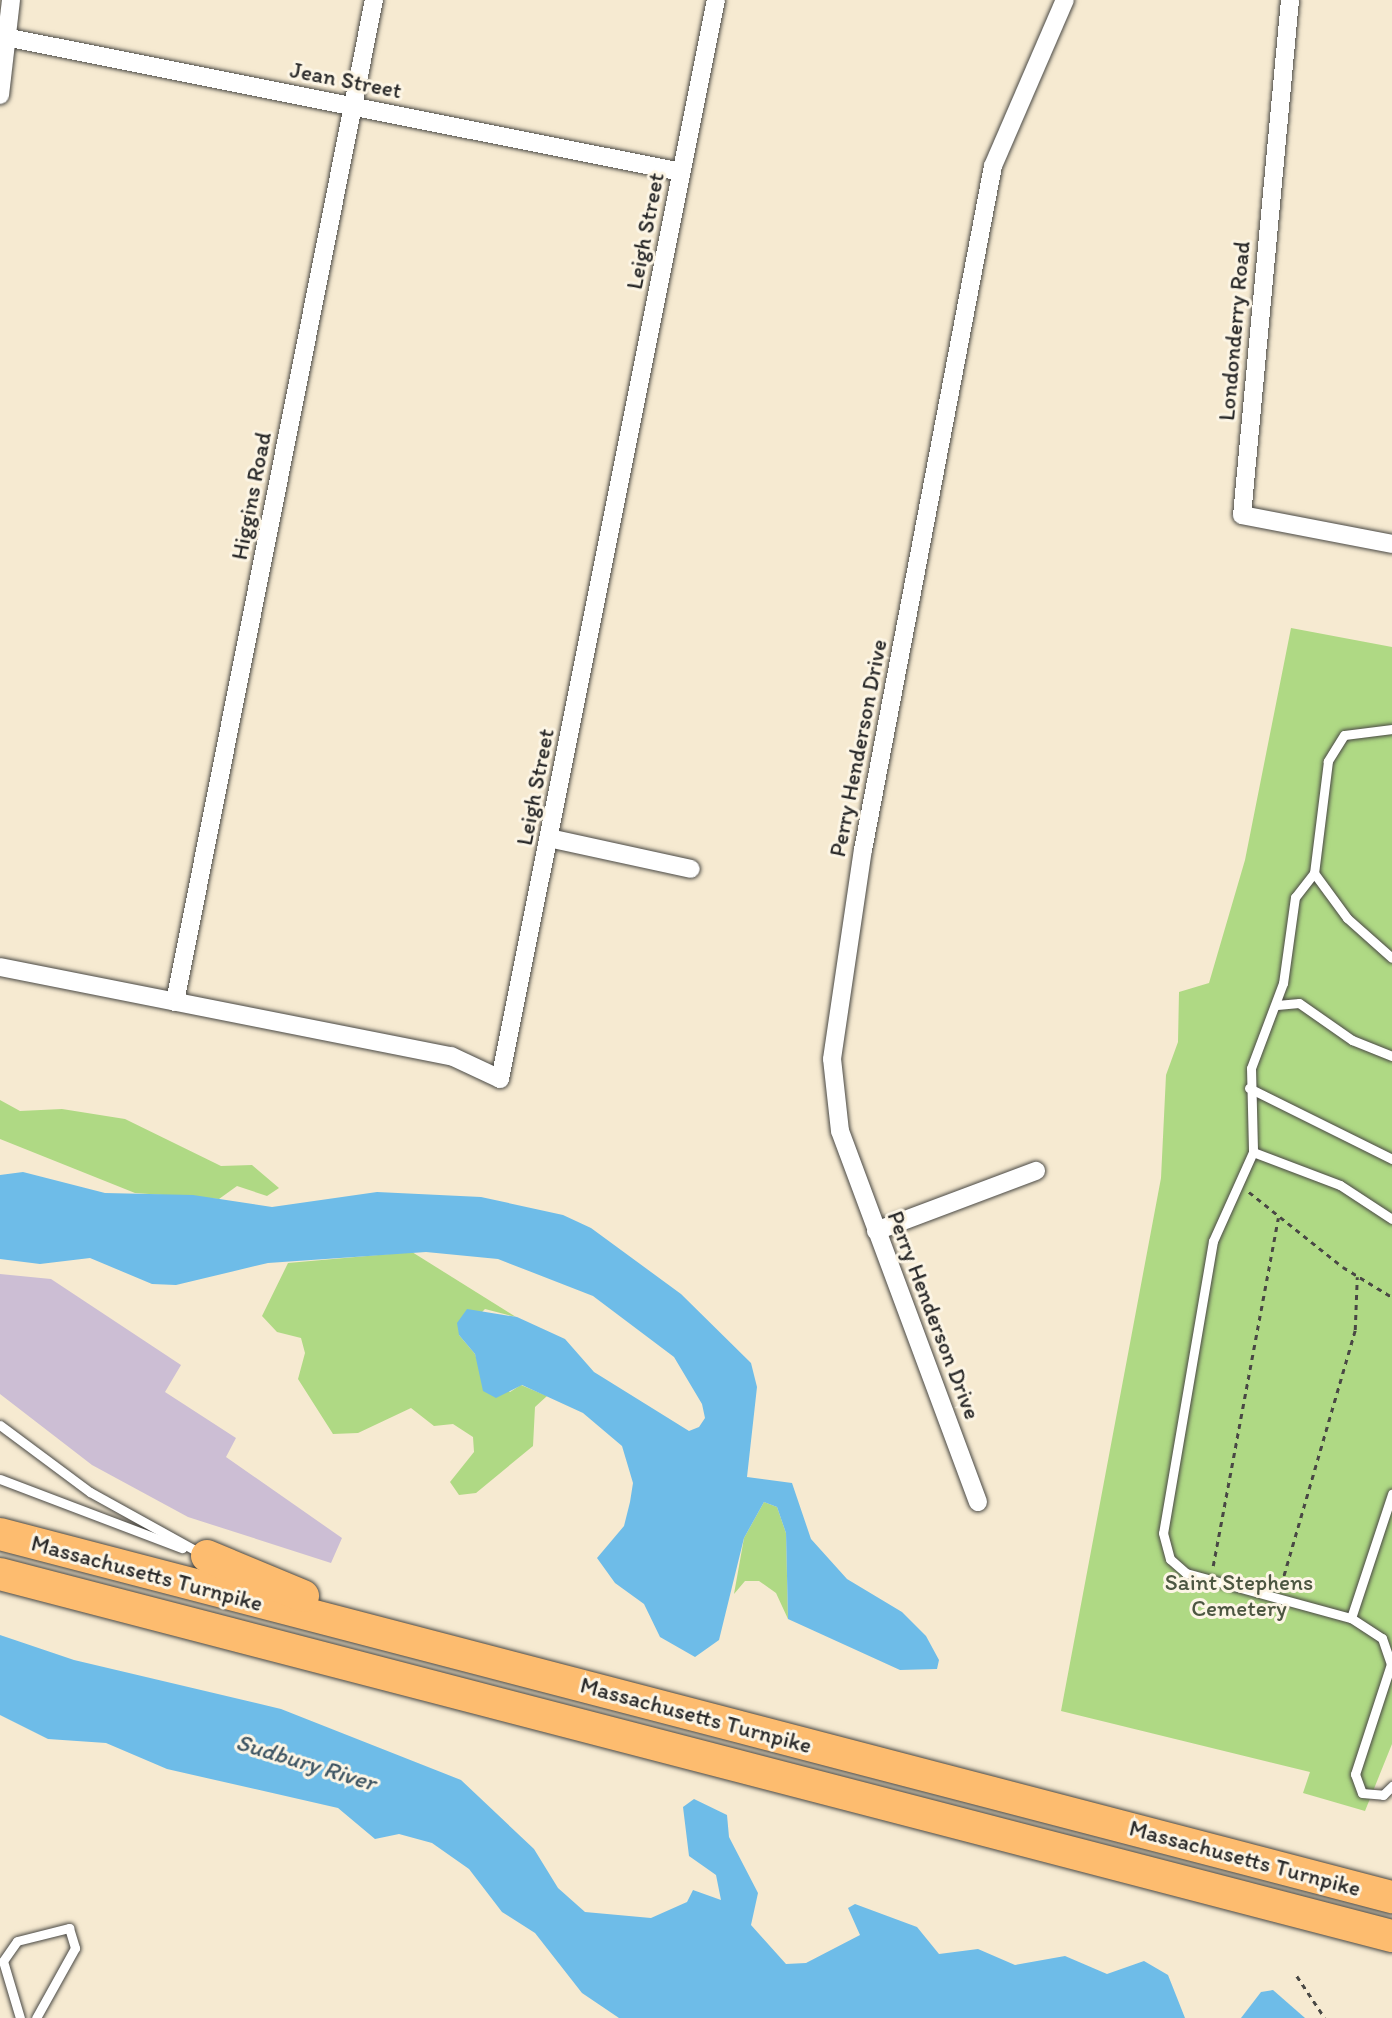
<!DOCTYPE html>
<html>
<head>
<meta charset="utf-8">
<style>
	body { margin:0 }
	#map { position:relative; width:1392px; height:2018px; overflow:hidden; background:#f6ead1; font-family:Itim,sans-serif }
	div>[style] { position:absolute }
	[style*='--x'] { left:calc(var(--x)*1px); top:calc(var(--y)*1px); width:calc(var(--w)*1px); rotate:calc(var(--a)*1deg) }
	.industrial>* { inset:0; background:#ccbed4 }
	.green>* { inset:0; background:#afd984 }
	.water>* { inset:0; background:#6ebce8 }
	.path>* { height:2.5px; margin-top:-1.25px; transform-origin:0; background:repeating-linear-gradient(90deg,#494844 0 5px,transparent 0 10px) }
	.roads { filter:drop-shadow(0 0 2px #494844) drop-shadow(0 0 2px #494844) }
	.lane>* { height:9px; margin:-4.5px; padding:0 4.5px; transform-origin:4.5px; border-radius:4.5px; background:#fff }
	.street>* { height:18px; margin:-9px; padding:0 9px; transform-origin:9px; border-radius:9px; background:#fff }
	.highway>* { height:32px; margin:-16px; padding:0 16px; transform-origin:16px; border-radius:16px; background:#fdbc6f }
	span { translate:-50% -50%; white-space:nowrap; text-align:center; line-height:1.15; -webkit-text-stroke:6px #fcf5e5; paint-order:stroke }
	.street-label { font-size:23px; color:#2b2b2b }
	.park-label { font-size:23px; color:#4c5641 }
	.water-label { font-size:24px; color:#3f5664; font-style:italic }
</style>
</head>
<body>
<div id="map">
	<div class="industrial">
		<i style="clip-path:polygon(0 1274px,51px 1279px,181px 1365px,165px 1392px,236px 1438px,226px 1457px,342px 1538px,331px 1563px,188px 1517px,92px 1465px,0 1394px)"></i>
	</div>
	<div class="green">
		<i style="clip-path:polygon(1291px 628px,1392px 647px,1392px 1744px,1365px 1811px,1303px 1793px,1310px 1772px,1061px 1711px,1161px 1178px,1166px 1075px,1178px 1042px,1179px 992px,1209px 983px,1245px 860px)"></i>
		<i style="clip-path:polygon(0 1100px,20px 1111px,62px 1109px,125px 1119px,221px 1166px,252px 1165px,279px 1188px,267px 1196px,237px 1186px,219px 1199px,135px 1193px,0 1139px)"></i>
		<i style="clip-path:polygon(412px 1252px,516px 1317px,485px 1309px,459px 1335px,475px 1354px,482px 1375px,510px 1392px,521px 1385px,547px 1396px,535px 1407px,533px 1446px,476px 1493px,459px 1495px,450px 1482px,474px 1452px,473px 1437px,453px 1424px,434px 1426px,411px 1408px,358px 1433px,333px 1434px,298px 1379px,305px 1353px,301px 1338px,277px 1332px,262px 1316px,288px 1263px)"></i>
		<i style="clip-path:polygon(764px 1502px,777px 1507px,786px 1533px,788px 1619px,776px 1593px,759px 1581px,745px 1581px,734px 1594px,744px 1538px)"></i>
	</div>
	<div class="water">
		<i style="clip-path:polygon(23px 1172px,105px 1193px,193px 1195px,272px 1207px,377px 1192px,481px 1197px,563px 1215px,591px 1228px,681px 1294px,751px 1363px,757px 1387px,747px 1477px,792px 1483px,811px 1539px,847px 1579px,902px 1612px,926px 1636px,939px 1660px,937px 1669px,900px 1670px,788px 1619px,786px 1533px,777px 1507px,764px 1502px,744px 1538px,719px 1640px,695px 1657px,660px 1637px,644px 1604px,615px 1583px,597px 1558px,624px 1526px,630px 1502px,633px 1483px,622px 1446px,583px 1413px,522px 1385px,496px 1398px,483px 1391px,475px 1354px,459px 1335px,457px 1323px,467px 1309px,517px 1317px,565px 1339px,594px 1372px,689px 1431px,699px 1427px,705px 1418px,702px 1404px,674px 1357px,593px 1296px,498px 1259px,426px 1252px,268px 1263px,176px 1285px,152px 1284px,90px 1258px,40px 1264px,0 1259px,0 1175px)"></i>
		<i style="clip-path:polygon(0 1635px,74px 1660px,281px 1709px,461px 1780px,534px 1849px,558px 1888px,585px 1912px,651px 1918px,687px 1902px,693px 1890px,721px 1900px,716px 1875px,689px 1856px,683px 1807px,694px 1799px,727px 1815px,729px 1837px,758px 1893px,751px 1925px,786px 1964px,806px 1963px,860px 1935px,848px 1908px,855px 1904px,917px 1927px,939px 1954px,978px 1949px,1015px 1965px,1065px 1956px,1107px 1974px,1144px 1961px,1168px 1975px,1185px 2018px,619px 2018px,582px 1993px,535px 1933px,502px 1912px,469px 1869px,432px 1843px,399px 1834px,375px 1839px,338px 1808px,167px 1769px,106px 1743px,48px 1739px,0 1715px)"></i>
		<i style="clip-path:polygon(1273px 1990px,1305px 2018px,1241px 2018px,1261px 1992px)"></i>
	</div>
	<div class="path">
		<i style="--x:1249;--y:1192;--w:120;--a:38.6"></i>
		<i style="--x:1343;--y:1267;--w:57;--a:31.5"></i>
		<i style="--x:1213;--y:1566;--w:354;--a:-79.4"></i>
		<i style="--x:1281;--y:1585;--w:266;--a:-73.8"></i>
		<i style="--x:1355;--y:1330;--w:53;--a:-87.8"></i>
		<i style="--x:1297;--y:1976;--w:50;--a:56.3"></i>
	</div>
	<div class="roads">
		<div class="lane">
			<i style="--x:1392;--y:729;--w:48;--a:172.9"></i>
			<i style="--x:1344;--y:735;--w:31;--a:122"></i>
			<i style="--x:1328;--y:761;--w:113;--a:97.1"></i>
			<i style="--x:1314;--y:873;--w:31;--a:128"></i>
			<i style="--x:1295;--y:897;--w:87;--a:97.9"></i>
			<i style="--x:1283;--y:983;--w:91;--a:110.6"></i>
			<i style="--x:1251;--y:1068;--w:84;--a:88.6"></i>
			<i style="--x:1253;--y:1152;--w:98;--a:114.2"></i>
			<i style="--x:1213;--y:1241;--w:296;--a:99.7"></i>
			<i style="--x:1163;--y:1533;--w:27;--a:75"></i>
			<i style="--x:1170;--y:1559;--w:21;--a:41"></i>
			<i style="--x:1186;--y:1573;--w:171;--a:15.3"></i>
			<i style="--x:1351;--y:1618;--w:37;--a:33"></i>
			<i style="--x:1382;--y:1638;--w:28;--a:71"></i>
			<i style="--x:1391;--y:1664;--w:116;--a:108.1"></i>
			<i style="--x:1355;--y:1774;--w:20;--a:70"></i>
			<i style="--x:1362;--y:1793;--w:21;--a:5"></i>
			<i style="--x:1383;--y:1795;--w:13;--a:-45"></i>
			<i style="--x:1314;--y:873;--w:56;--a:53.7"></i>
			<i style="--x:1347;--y:918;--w:60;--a:41.6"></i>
			<i style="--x:1277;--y:1005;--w:22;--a:-5"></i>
			<i style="--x:1299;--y:1003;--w:65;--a:34.9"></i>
			<i style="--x:1352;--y:1040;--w:43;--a:21.8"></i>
			<i style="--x:1249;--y:1088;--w:160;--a:26.4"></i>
			<i style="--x:1253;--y:1152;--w:93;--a:20.8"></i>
			<i style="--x:1340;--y:1185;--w:62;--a:33.2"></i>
			<i style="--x:0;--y:1425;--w:112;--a:36.7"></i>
			<i style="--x:90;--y:1492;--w:128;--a:29"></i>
			<i style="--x:0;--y:1479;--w:195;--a:20.8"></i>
			<i style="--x:1351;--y:1618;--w:131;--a:-71.7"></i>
			<i style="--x:20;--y:2018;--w:59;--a:-106.6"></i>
			<i style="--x:3;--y:1961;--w:24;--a:-55"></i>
			<i style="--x:17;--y:1941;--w:54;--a:-14"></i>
			<i style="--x:69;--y:1928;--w:21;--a:73"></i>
			<i style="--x:75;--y:1948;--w:80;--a:119.1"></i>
		</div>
		<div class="street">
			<i style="--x:1290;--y:0;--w:517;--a:95.32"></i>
			<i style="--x:1242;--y:515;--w:153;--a:10.9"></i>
			<i style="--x:0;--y:36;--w:694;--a:11.29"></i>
			<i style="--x:0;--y:95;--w:96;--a:-83.4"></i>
			<i style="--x:549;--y:838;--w:145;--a:12.3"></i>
			<i style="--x:0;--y:967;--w:460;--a:11.2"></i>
			<i style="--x:451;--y:1056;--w:54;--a:25.1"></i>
			<i style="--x:500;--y:1079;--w:1100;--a:-78.68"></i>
			<i style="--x:175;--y:1002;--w:1022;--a:-78.77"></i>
			<i style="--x:876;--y:1231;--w:171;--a:-20.6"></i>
			<i style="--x:978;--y:1502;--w:396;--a:-110.4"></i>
			<i style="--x:840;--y:1131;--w:72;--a:-96.3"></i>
			<i style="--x:832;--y:1059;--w:211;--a:-81.6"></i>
			<i style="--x:863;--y:850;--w:696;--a:-79.24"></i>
			<i style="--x:993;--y:166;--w:181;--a:-66.6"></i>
		</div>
		<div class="highway">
			<i style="--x:0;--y:1534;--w:1439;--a:14.62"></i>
			<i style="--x:207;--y:1556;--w:104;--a:22.6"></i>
			<i style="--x:0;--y:1574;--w:1438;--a:14.58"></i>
		</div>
	</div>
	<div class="street-label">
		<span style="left:346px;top:80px;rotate:11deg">Jean Street</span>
		<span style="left:645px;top:231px;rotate:-79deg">Leigh Street</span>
		<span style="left:1234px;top:331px;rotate:-85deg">Londonderry Road</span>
		<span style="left:251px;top:496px;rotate:-79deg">Higgins Road</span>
		<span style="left:858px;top:748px;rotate:-79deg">Perry Henderson Drive</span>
		<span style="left:535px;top:787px;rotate:-79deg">Leigh Street</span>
		<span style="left:934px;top:1315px;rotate:69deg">Perry Henderson Drive</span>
		<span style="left:147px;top:1573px;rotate:15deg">Massachusetts Turnpike</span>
		<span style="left:696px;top:1715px;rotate:15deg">Massachusetts Turnpike</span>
		<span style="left:1245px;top:1858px;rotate:15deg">Massachusetts Turnpike</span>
	</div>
	<div class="park-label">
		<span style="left:1239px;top:1595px">Saint Stephens<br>Cemetery</span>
	</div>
	<div class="water-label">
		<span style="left:306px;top:1762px;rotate:17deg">Sudbury River</span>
	</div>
</div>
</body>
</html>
